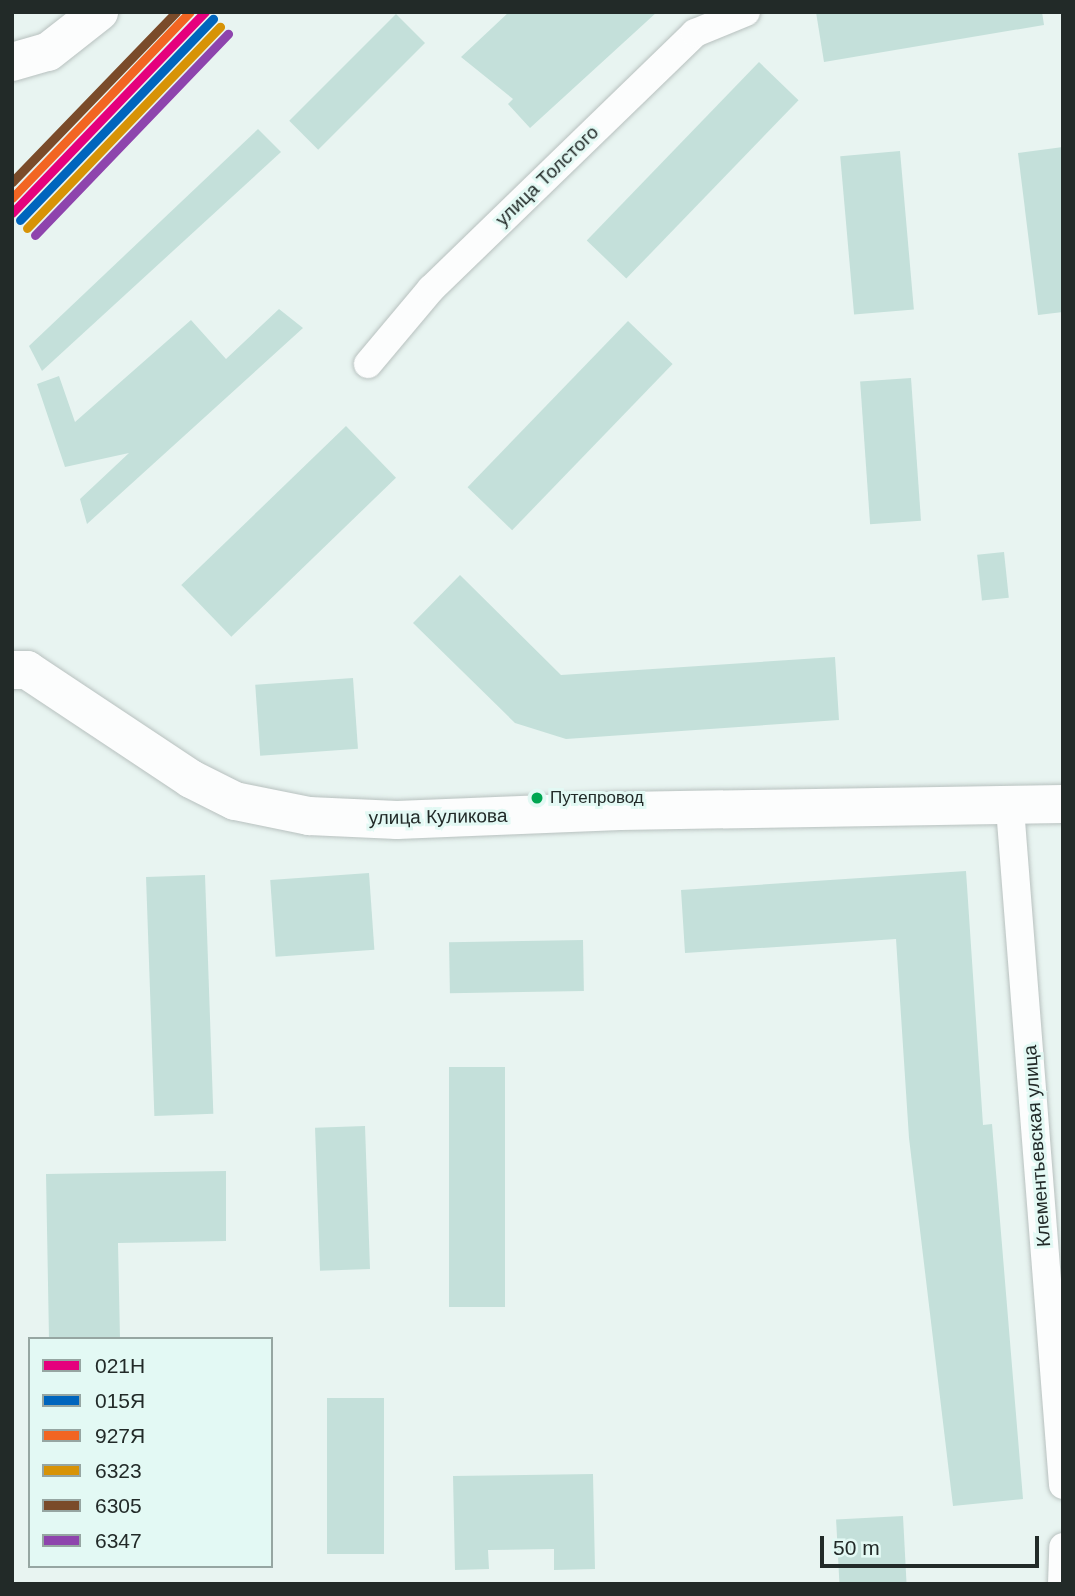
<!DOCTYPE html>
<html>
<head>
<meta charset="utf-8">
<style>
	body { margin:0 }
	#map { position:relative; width:1075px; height:1596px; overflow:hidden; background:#e8f4f1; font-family:Arial,sans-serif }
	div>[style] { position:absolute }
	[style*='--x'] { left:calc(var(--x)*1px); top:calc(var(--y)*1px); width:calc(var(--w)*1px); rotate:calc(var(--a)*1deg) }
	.building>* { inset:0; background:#c4e0da; transform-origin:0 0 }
	.roads { filter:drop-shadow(0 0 2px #b8c1bf) drop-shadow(0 0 2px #b8c1bf) }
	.street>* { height:28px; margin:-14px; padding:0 14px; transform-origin:14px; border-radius:14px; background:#fcfdfd }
	.secondary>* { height:38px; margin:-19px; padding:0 19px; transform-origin:19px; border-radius:19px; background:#fcfdfd }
	.rail-1>* { height:9px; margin:-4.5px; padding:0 4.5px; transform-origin:4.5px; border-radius:4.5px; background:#e5007d }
	.rail-2>* { height:9px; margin:-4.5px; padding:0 4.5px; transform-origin:4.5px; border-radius:4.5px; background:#0065bd }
	.rail-3>* { height:9px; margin:-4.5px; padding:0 4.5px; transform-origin:4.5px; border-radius:4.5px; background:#f26522 }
	.rail-4>* { height:9px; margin:-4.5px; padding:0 4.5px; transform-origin:4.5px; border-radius:4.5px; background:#d79306 }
	.rail-5>* { height:9px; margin:-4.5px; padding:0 4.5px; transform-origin:4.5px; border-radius:4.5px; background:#7a4b2a }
	.rail-6>* { height:9px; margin:-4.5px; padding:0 4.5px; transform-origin:4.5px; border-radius:4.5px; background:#8e44ad }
	.dots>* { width:19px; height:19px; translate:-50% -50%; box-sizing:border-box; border:4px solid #e3f9f4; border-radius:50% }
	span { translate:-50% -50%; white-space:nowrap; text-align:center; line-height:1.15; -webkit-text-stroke:6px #e3f9f4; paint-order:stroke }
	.bus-label { font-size:17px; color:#222a28 }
	.left { translate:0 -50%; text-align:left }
	.street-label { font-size:19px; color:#222a28 }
	.frame { position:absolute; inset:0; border:14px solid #222a28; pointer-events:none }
	.legend { position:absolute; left:28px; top:1337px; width:245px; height:231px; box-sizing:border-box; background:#e3f9f4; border:2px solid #96a6a2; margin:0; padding:9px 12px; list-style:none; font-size:21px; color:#222a28 }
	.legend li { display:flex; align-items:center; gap:14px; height:35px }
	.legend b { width:35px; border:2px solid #96a6a2 }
	.scale { position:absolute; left:820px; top:1536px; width:219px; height:32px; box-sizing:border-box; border:4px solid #222a28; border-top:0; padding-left:9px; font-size:21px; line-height:24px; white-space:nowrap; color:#222a28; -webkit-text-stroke:5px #e3f9f4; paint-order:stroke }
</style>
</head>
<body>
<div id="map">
	<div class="building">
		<i style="clip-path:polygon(509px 12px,657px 12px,530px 128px,508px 104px,513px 99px,461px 57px)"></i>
		<i style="clip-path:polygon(816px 12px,1042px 12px,1044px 25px,824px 62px)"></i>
		<i style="left:396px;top:14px;width:41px;height:151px;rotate:45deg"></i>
		<i style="left:759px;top:62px;width:55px;height:248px;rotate:44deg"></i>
		<i style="clip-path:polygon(258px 129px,281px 152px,42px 371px,29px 346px)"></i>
		<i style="clip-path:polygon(1063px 147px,1063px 312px,1038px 315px,1018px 153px)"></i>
		<i style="left:900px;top:151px;width:159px;height:60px;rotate:85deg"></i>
		<i style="clip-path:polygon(279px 309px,303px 328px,87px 524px,80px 499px,129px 453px,65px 467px,37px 384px,59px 376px,75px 422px,191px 320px,226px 359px)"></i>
		<i style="left:628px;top:321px;width:62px;height:231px;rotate:44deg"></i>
		<i style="left:911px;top:378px;width:143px;height:51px;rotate:86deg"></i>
		<i style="left:346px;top:426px;width:72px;height:229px;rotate:46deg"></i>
		<i style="left:1004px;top:552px;width:46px;height:27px;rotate:84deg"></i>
		<i style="clip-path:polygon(460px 575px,561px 675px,835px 657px,839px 720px,566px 739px,515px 723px,413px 623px)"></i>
		<i style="left:353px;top:678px;width:71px;height:98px;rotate:86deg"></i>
		<i style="clip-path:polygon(966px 871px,983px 1125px,992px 1124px,1023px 1499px,953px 1506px,909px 1138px,896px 939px,685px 953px,681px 890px)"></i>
		<i style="left:369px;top:873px;width:77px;height:99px;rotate:86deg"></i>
		<i style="left:205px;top:875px;width:239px;height:59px;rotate:88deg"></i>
		<i style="left:583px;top:940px;width:51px;height:134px;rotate:89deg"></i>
		<i style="left:449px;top:1067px;width:56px;height:240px"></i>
		<i style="left:365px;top:1126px;width:143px;height:50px;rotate:88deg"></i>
		<i style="clip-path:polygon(226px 1171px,226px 1241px,118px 1243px,120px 1339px,49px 1339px,46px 1174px)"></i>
		<i style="left:327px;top:1398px;width:57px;height:156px"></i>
		<i style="clip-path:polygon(593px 1474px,595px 1569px,554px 1570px,554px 1549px,488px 1550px,489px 1569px,455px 1570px,453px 1476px)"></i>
		<i style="left:903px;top:1516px;width:68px;height:67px;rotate:87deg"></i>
	</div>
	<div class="roads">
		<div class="street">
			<i style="--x:368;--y:364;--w:98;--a:-50"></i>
			<i style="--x:431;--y:289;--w:368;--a:-44.1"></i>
			<i style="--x:695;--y:33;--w:55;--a:-22.4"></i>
			<i style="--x:1010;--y:808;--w:679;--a:85.52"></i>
			<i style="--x:1062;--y:1584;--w:37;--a:-88"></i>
		</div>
		<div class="secondary">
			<i style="--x:12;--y:62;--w:37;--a:-16"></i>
			<i style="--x:48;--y:52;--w:65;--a:-38.1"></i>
			<i style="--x:12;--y:670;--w:15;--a:0"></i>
			<i style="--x:27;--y:670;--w:197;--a:33.6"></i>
			<i style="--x:191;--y:779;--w:49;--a:26.6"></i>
			<i style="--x:235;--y:801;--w:76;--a:11.5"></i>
			<i style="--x:309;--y:816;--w:88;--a:2.6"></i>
			<i style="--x:397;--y:820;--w:223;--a:-2.3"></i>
			<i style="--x:620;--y:811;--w:443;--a:-0.9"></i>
		</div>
	</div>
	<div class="rail-1">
		<i style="--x:12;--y:213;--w:279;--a:-46.2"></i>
	</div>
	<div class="rail-2">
		<i style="--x:20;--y:220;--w:279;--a:-46.2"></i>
	</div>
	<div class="rail-3">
		<i style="--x:12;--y:198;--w:257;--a:-46.3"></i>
	</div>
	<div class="rail-4">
		<i style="--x:27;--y:228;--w:279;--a:-46.2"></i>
	</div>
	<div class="rail-5">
		<i style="--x:12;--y:182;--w:236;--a:-46"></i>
	</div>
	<div class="rail-6">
		<i style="--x:35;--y:235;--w:279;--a:-46.2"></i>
	</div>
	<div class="dots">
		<i style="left:537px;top:798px;background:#00a651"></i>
	</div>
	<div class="bus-label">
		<span class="left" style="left:550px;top:798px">Путепровод</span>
	</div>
	<div class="street-label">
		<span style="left:547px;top:176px;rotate:-44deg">улица Толстого</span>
		<span style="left:438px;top:817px;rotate:-1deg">улица Куликова</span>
		<span style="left:1037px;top:1146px;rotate:-94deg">Клементьевская улица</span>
	</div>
	<div class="frame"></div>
	<ul class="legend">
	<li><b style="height:9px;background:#e5007d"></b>021Н</li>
	<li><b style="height:9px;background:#0065bd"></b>015Я</li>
	<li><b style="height:9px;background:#f26522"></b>927Я</li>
	<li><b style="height:9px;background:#d79306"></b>6323</li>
	<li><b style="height:9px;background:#7a4b2a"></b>6305</li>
	<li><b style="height:9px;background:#8e44ad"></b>6347</li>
	</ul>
	<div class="scale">50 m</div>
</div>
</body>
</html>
